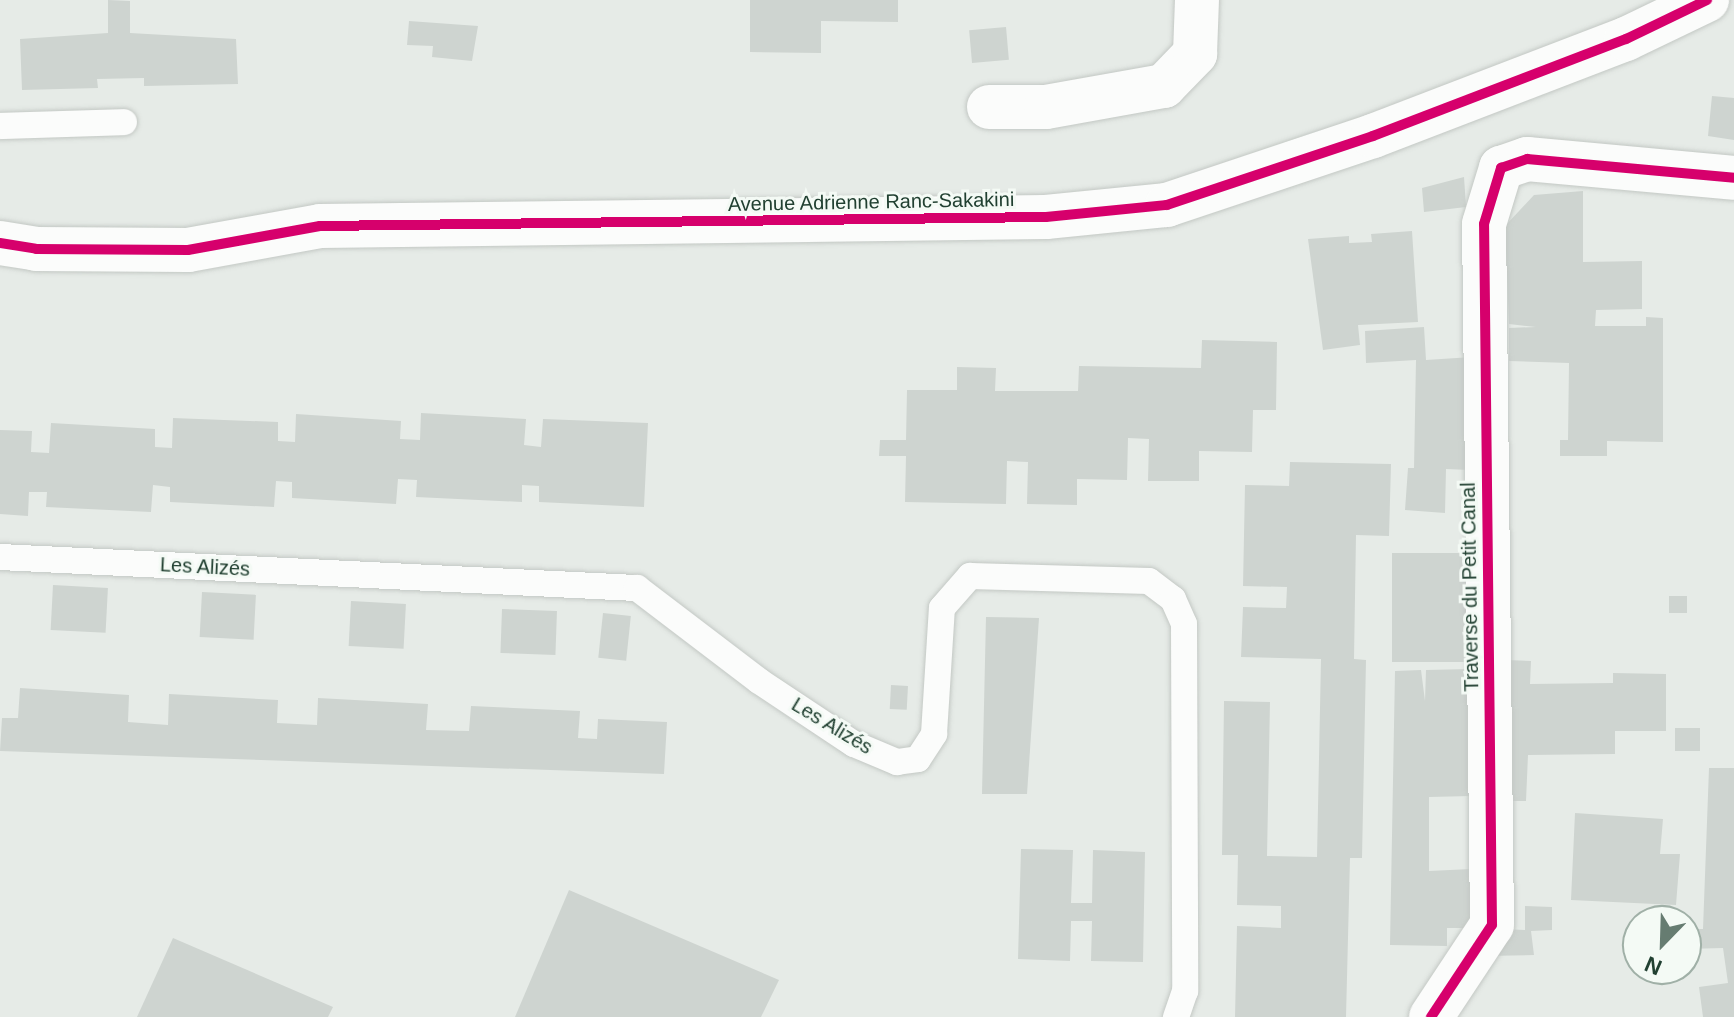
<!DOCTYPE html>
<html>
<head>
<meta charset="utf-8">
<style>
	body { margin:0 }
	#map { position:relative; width:1734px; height:1017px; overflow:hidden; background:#e6ebe7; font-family:Helvetica,sans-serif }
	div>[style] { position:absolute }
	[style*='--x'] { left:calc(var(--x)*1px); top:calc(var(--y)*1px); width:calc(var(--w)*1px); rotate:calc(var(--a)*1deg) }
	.building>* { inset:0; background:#ced4d0; transform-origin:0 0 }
	.roads { filter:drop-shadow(0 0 2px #c3c8c4) drop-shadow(0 0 2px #c3c8c4) }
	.lane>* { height:26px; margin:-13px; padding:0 13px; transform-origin:13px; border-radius:13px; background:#fbfcfb }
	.street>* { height:44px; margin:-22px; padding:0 22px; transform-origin:22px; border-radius:22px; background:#fbfcfb }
	.secondary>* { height:44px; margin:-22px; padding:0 22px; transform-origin:22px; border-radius:22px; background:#fbfcfb }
	.cycleway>* { height:10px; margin:-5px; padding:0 5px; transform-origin:5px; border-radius:5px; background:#d6006c }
	span { translate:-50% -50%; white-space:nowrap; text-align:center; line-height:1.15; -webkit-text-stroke:6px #f4faf5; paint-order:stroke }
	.street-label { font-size:20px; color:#214031 }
	.north { position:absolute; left:1622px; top:905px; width:80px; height:80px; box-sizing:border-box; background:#f4faf5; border:2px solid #a0b0a7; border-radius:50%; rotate:203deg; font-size:22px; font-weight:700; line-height:32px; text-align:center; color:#214031 }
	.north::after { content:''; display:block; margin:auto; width:28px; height:36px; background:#667c71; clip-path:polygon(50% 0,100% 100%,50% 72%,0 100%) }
</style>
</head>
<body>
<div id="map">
	<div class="building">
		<i style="clip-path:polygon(108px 0,130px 1px,130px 33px,236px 39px,238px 84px,144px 86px,144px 78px,97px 79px,98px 88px,22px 90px,20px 39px,108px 33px)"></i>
		<i style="clip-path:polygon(750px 0,898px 0,898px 22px,821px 21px,821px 53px,750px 52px)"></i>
		<i style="clip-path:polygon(409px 21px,478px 26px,472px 61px,432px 57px,433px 46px,407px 45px)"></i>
		<i style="left:1006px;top:27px;width:33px;height:37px;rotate:85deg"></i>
		<i style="clip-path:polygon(1712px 96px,1734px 98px,1734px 140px,1708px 136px)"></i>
		<i style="clip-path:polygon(1464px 177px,1466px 207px,1424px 212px,1422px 188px)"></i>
		<i style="clip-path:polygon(1583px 191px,1583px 262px,1642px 261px,1642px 309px,1596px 310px,1595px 326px,1646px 326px,1646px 317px,1663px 318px,1663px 442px,1607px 441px,1607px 456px,1560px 456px,1560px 440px,1568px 440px,1569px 363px,1509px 361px,1509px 328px,1536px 327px,1509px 324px,1505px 226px,1534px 195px)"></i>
		<i style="clip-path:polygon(1412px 231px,1418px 322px,1358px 325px,1360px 345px,1323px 350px,1308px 239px,1349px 236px,1349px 243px,1372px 242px,1371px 234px)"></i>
		<i style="clip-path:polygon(1424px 327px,1426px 360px,1472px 357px,1469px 470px,1446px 469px,1445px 513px,1405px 510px,1408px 468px,1414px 468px,1416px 360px,1366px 363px,1365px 331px)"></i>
		<i style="clip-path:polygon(1202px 340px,1277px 342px,1276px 410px,1253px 410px,1252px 452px,1199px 451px,1199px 481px,1148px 481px,1149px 439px,1128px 438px,1127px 480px,1077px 479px,1077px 505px,1027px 504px,1028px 462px,1007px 461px,1006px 504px,905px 502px,906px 456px,879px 456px,880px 440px,906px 440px,907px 390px,957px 390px,957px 367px,996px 368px,995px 391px,1078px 391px,1079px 366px,1201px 368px)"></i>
		<i style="clip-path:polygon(421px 413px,526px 419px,524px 445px,541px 447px,543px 419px,648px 423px,644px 507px,539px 502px,539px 486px,522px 485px,522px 502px,416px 497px,417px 480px,398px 479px,396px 504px,292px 498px,292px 482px,276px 481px,274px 507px,170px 502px,170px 487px,153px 485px,151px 512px,46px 507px,47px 492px,29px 492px,28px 516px,0 514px,0 430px,32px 431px,31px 452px,49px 453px,51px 423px,155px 429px,155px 447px,172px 448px,173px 418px,278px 422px,278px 441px,295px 442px,296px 414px,401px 421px,400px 439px,420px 440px)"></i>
		<i style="clip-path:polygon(1290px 462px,1391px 464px,1389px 536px,1356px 535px,1354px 659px,1366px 660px,1362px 858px,1350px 858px,1346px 1017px,1235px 1017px,1237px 926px,1281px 928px,1281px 906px,1237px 905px,1238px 855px,1222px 855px,1224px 701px,1270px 702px,1267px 856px,1317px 857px,1321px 659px,1241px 657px,1243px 607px,1286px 608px,1287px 587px,1243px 586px,1245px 485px,1289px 486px)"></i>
		<i style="left:1392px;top:553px;width:78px;height:109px"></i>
		<i style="left:53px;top:585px;width:55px;height:45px;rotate:3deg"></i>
		<i style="left:202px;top:592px;width:54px;height:45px;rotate:3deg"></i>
		<i style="left:1669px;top:596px;width:18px;height:17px"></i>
		<i style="left:351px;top:601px;width:55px;height:45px;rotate:3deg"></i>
		<i style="left:502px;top:609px;width:55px;height:44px;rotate:2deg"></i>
		<i style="left:603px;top:613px;width:28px;height:45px;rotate:6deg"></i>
		<i style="clip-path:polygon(986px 617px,1039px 618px,1027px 794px,982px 794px)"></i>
		<i style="clip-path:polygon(1506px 660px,1531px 661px,1530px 684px,1613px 683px,1613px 673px,1666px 674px,1666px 731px,1615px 731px,1615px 754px,1528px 755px,1526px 801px,1507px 801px)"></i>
		<i style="clip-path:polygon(1470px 669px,1471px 796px,1429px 797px,1429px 871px,1471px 869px,1472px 928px,1447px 928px,1447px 946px,1390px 945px,1395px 671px,1421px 670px,1425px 701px,1426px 670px)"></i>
		<i style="left:891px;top:685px;width:17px;height:24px;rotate:3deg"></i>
		<i style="clip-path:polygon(20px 688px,129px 695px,128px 722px,168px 725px,169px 694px,278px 700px,277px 723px,317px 725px,318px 698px,428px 704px,426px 730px,469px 731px,471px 706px,580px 711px,578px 738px,597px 739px,598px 719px,667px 722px,664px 774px,0 751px,2px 718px,18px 718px)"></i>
		<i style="left:1700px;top:728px;width:23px;height:25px;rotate:90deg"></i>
		<i style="clip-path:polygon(1709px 768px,1734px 768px,1734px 1017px,1703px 1017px,1699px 987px,1728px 983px,1723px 948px,1686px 949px,1686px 929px,1703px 929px)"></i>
		<i style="clip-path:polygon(1575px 813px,1663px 819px,1660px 854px,1680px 854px,1676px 905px,1571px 900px)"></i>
		<i style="clip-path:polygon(1021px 849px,1073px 850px,1071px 903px,1092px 903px,1093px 850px,1145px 852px,1143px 962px,1091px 961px,1092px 921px,1071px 921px,1070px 961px,1018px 959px)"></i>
		<i style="clip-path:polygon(569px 890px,779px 980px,761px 1017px,515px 1017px)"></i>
		<i style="clip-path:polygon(1525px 906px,1552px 907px,1552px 930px,1531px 931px,1534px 955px,1484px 956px,1500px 929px,1525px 930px)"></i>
		<i style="clip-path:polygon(173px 938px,333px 1007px,328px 1017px,137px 1017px)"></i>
	</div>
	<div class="roads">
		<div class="lane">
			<i style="--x:0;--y:126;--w:124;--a:-1.8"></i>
			<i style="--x:0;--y:557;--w:638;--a:2.79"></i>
			<i style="--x:637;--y:588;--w:153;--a:37.3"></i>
			<i style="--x:759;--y:681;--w:114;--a:33.6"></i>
			<i style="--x:854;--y:744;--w:47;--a:22.7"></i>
			<i style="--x:897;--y:762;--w:21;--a:-8"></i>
			<i style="--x:918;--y:759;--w:30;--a:-57"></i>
			<i style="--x:934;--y:734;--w:126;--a:-86.4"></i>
			<i style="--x:942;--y:608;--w:43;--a:-48.8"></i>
			<i style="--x:970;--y:576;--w:179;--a:1.6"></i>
			<i style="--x:1149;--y:581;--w:30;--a:37"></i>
			<i style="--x:1173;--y:599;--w:27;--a:66"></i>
			<i style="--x:1184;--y:624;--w:367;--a:89.8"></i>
			<i style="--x:1185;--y:991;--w:28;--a:109"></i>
		</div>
		<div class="street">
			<i style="--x:989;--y:107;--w:57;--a:0"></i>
			<i style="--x:1046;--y:107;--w:120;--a:-10.1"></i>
			<i style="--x:1164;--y:86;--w:45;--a:-45.9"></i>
			<i style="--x:1195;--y:54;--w:54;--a:-87.9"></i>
			<i style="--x:1431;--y:1017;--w:110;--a:-56.5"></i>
			<i style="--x:1492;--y:925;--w:701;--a:-90.65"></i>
			<i style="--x:1484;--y:224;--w:59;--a:-73.1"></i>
			<i style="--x:1501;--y:168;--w:28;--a:-19"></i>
			<i style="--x:1527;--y:159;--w:208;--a:5.2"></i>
		</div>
		<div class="secondary">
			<i style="--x:0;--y:243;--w:36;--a:9"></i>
			<i style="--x:36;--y:249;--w:152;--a:0.4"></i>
			<i style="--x:188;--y:250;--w:134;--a:-10.3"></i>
			<i style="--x:320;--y:226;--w:726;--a:-0.71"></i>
			<i style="--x:1046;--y:217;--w:122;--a:-5.7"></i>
			<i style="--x:1167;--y:205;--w:217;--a:-18.5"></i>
			<i style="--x:1373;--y:136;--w:271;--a:-21"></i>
			<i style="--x:1626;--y:39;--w:90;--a:-25.7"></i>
		</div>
	</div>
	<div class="cycleway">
		<i style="--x:0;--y:243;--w:36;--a:9"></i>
		<i style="--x:36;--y:249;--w:152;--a:0.4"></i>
		<i style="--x:188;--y:250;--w:134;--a:-10.3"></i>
		<i style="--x:320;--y:226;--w:726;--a:-0.71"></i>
		<i style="--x:1046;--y:217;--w:122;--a:-5.7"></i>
		<i style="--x:1167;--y:205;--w:217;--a:-18.5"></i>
		<i style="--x:1373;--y:136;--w:271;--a:-21"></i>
		<i style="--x:1626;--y:39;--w:90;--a:-25.7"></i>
		<i style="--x:1431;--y:1017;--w:110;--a:-56.5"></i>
		<i style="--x:1492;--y:925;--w:701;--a:-90.65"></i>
		<i style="--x:1484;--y:224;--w:59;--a:-73.1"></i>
		<i style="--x:1501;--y:168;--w:28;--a:-19"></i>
		<i style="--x:1527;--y:159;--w:208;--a:5.2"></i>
	</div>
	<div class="street-label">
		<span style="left:871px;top:202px;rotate:-1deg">Avenue Adrienne Ranc-Sakakini</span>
		<span style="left:205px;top:567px;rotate:3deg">Les Alizés</span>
		<span style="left:1470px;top:587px;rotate:-91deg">Traverse du Petit Canal</span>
		<span style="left:832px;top:726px;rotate:31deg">Les Alizés</span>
	</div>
	<div class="north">N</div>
</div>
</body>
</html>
